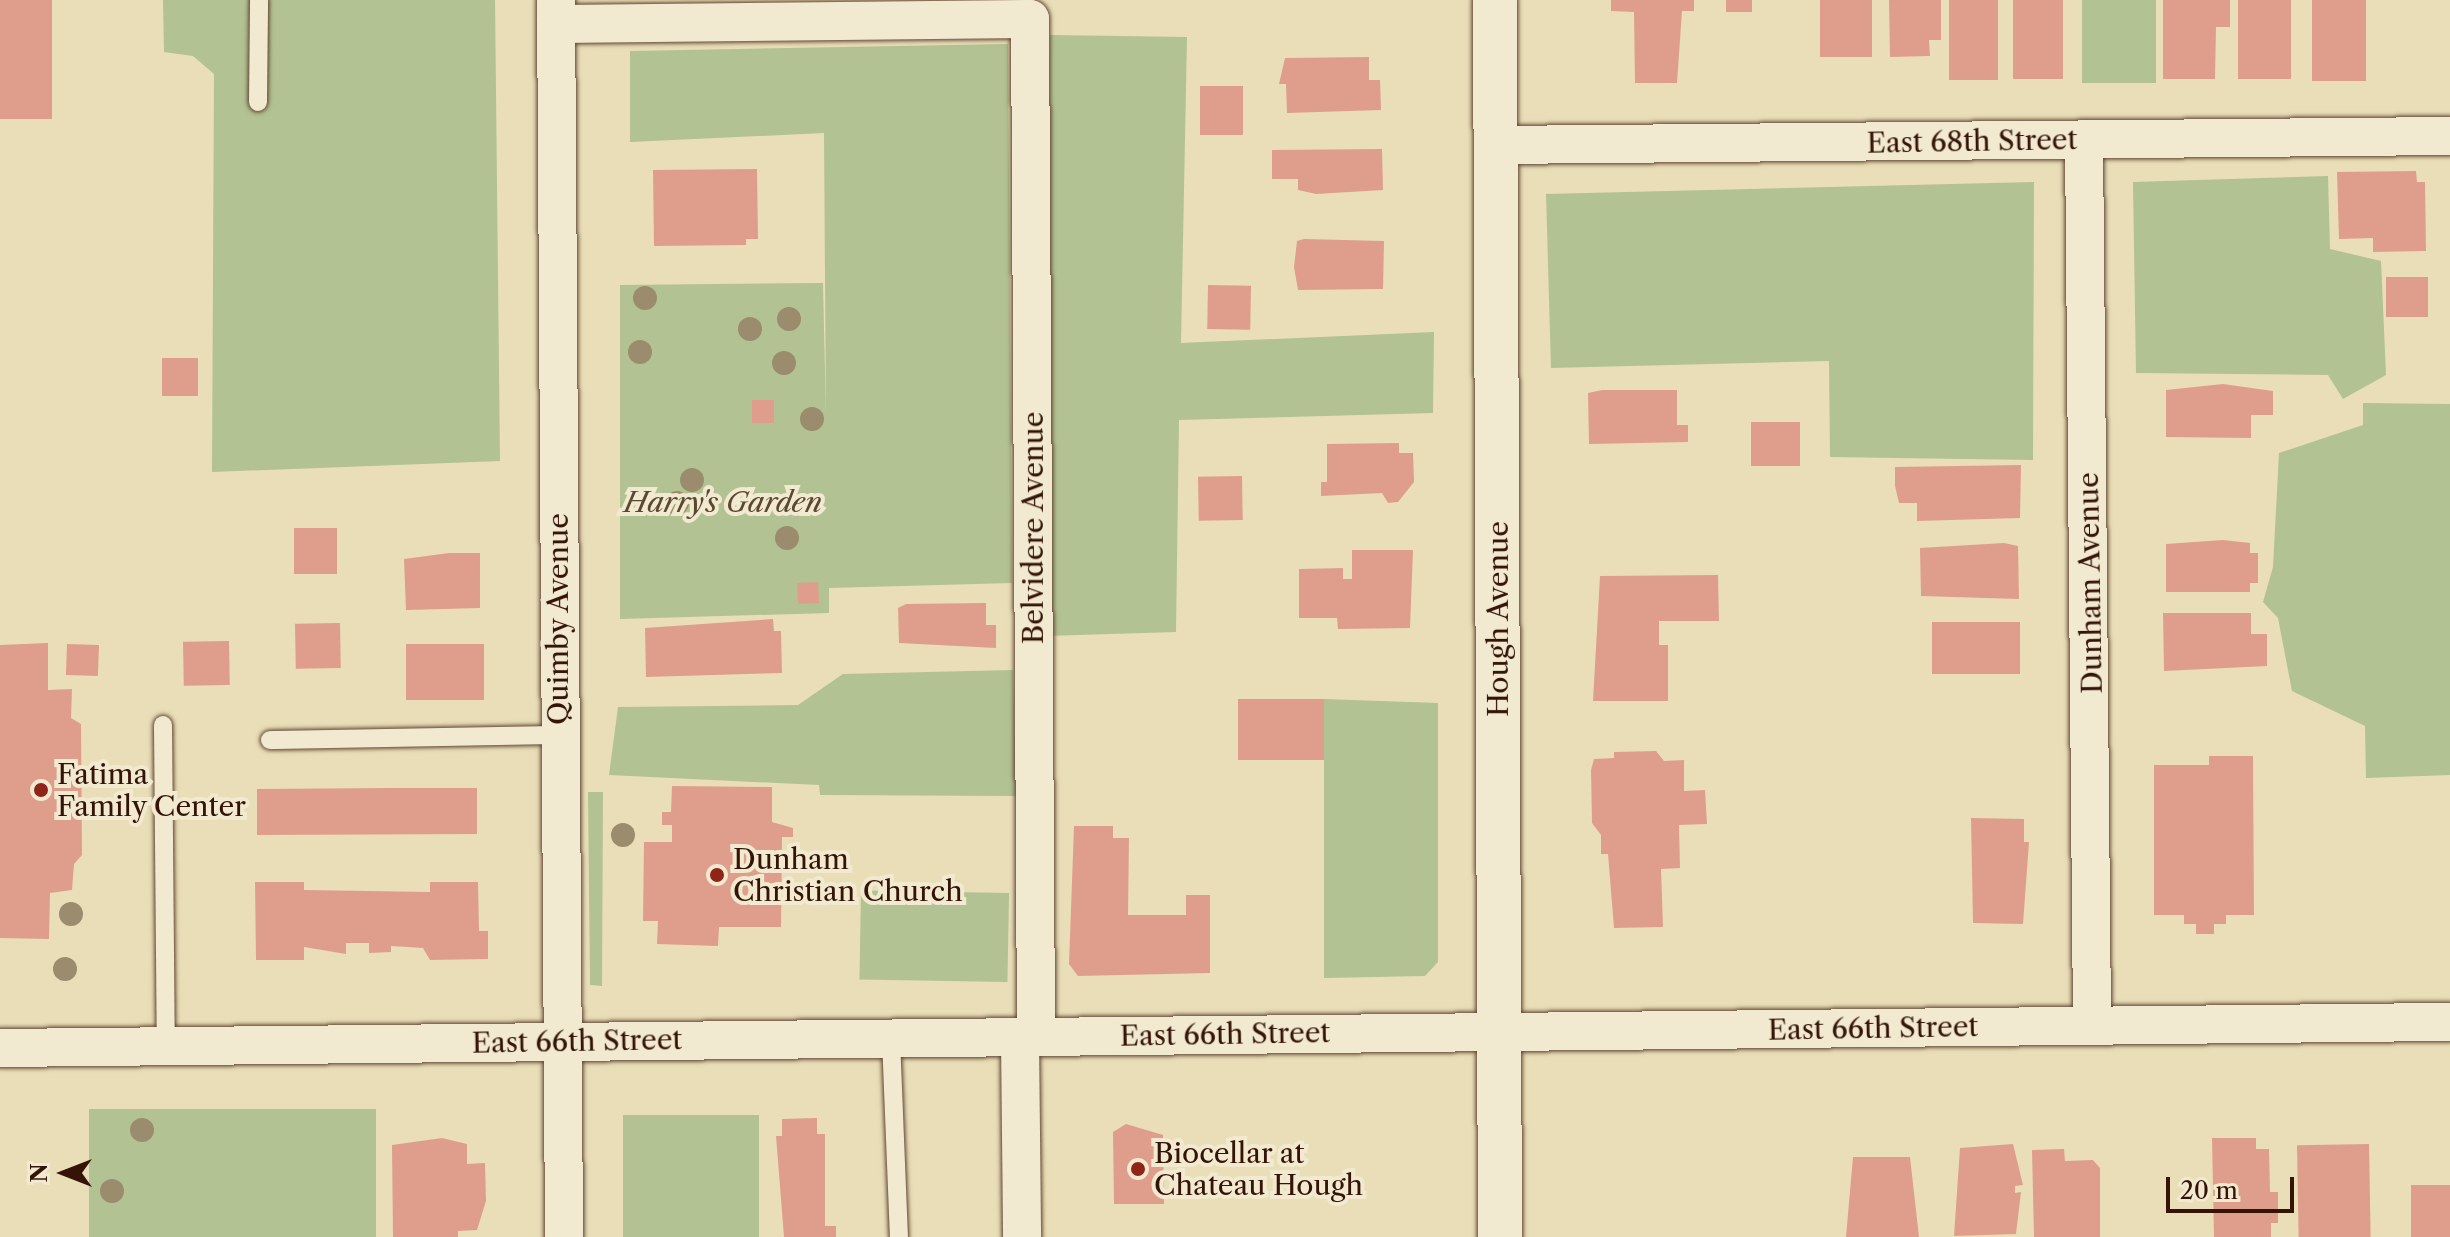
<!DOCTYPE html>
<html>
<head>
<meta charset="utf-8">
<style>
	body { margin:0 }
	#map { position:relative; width:2450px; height:1237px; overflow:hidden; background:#e9deb7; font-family:"Libre Caslon Text",serif }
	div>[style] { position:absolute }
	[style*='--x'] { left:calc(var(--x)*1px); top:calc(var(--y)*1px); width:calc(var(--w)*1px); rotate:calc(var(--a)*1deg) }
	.green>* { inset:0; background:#b2c292; transform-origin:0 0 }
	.building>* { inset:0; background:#df9e8b; transform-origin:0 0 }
	.roads { filter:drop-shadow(0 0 2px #624633) drop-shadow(0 0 2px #624633) }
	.lane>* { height:18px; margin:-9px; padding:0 9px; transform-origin:9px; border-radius:9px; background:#f1ead0 }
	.street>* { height:38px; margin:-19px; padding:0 19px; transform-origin:19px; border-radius:19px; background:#f1ead0 }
	.secondary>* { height:44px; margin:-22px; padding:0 22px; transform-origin:22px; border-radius:22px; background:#f1ead0 }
	.trees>* { width:24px; height:24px; margin:-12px; border-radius:50%; background:#9a8c6d }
	.dots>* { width:22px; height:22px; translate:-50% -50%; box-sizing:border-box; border:4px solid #f1ead0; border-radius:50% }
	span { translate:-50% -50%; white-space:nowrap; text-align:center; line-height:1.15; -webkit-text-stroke:8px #f1ead0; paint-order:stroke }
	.street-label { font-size:28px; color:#351407 }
	.park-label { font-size:28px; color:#5a4831; font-style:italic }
	.poi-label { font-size:28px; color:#351407 }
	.left { translate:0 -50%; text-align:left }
	.north { position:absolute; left:24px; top:1133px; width:80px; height:80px; -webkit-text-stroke:6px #f1ead0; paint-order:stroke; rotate:270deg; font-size:22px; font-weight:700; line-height:32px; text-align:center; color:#351407 }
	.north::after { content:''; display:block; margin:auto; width:28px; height:36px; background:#351407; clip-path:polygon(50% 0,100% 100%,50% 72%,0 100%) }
	.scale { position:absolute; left:2166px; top:1177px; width:128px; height:36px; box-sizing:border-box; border:4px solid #351407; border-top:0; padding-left:10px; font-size:24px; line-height:28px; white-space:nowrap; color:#351407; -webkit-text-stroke:6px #f1ead0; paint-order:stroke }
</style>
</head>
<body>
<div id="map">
	<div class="green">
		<i style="clip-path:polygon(163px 0,495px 0,500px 461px,212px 472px,214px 74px,193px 56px,164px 52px)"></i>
		<i style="left:2082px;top:0;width:74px;height:83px"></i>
		<i style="clip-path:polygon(1050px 35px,1187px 37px,1181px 343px,1434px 332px,1433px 413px,1179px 420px,1176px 632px,1045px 636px)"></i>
		<i style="clip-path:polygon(1008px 44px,1012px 583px,829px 588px,829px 613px,620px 619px,620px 285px,823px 283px,826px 415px,824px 133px,630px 142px,630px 51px)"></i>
		<i style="clip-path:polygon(2328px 176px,2330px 249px,2381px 261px,2386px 375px,2343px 399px,2328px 375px,2136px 373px,2133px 182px)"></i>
		<i style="clip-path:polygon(2034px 182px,2033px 460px,1830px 457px,1829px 361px,1551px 368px,1546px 194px)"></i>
		<i style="clip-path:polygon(2363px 403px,2450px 404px,2450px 775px,2366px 778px,2365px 726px,2292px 691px,2278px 618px,2263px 602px,2273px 567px,2279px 453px,2363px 425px)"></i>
		<i style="clip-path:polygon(1013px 670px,1016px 796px,820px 795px,819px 785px,609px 775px,618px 707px,798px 705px,843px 674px)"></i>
		<i style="clip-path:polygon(1324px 699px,1438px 703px,1438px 962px,1425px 976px,1324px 978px)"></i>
		<i style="clip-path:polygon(588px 792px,603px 792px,602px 986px,590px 985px)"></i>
		<i style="left:1009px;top:893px;width:89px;height:148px;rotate:91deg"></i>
		<i style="left:89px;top:1109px;width:287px;height:128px"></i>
		<i style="left:759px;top:1115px;width:122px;height:136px;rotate:90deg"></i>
	</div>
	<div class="building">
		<i style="left:0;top:0;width:52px;height:119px"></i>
		<i style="clip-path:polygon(1611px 0,1694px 0,1694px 11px,1682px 11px,1677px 83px,1635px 83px,1634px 12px,1611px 11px)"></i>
		<i style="left:1726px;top:0;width:26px;height:12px"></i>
		<i style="left:1820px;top:0;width:52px;height:57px"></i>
		<i style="clip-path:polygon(1889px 0,1941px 0,1941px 40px,1929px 40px,1930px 56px,1890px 57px)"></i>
		<i style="left:1949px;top:0;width:49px;height:80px"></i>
		<i style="left:2013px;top:0;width:50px;height:79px"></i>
		<i style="clip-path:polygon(2163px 0,2230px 0,2230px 27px,2216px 27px,2215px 79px,2163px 79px)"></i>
		<i style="left:2238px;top:0;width:53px;height:79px"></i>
		<i style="left:2312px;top:0;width:54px;height:81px"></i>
		<i style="clip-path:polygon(1369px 57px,1369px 80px,1380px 80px,1381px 110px,1287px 113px,1286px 84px,1279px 84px,1285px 58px)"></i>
		<i style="left:1200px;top:86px;width:43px;height:49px"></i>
		<i style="clip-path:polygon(1382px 149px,1383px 190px,1316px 194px,1298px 190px,1298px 179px,1272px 179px,1272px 150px)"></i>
		<i style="clip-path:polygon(757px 169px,758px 239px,746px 239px,746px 245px,654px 246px,653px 170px)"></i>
		<i style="clip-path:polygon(2416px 171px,2417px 182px,2425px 182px,2426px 251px,2373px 252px,2373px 238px,2339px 239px,2337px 172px)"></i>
		<i style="clip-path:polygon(1304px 239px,1384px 241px,1383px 289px,1298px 290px,1294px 267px,1297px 241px)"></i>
		<i style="left:2386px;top:277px;width:42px;height:40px"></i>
		<i style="left:1208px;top:285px;width:43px;height:44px;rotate:1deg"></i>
		<i style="left:198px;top:358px;width:38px;height:36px;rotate:90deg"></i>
		<i style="clip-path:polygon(2223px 384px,2273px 391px,2273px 415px,2251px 415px,2251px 438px,2166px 437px,2166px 390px)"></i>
		<i style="clip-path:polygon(1602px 390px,1677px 390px,1677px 425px,1688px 425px,1688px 442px,1589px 444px,1588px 393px)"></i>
		<i style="left:752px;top:400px;width:22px;height:23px"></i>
		<i style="left:1751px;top:422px;width:49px;height:44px"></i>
		<i style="clip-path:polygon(1399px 443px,1399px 453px,1413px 453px,1414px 482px,1398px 502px,1388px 503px,1382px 493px,1321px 496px,1321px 482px,1327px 482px,1327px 444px)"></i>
		<i style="clip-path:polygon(2021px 465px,2020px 518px,1917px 521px,1917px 503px,1899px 503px,1895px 486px,1895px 467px)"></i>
		<i style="left:1242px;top:476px;width:44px;height:44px;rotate:89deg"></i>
		<i style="left:294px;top:528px;width:43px;height:46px"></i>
		<i style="clip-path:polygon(2223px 540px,2250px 543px,2250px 553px,2258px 553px,2258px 583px,2250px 583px,2250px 592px,2166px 592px,2166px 544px)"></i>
		<i style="clip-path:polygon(2004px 543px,2018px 546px,2019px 599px,1921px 596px,1920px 548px)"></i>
		<i style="clip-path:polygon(1352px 550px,1413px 550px,1410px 628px,1338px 629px,1337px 618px,1299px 618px,1299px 569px,1343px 568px,1343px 579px,1352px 579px)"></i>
		<i style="clip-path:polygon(449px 553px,480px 553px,480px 608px,406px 610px,404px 559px)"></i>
		<i style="clip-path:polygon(1718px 575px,1719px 621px,1659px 621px,1659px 645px,1668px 645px,1668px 701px,1593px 701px,1600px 576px)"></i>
		<i style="left:818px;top:582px;width:21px;height:21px;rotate:87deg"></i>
		<i style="clip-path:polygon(986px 603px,986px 625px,996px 625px,996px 648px,899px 643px,898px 608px,906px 604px)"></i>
		<i style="clip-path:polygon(2163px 613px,2251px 613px,2251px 634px,2267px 634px,2267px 666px,2164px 671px)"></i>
		<i style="clip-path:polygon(773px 619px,774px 631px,781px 631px,782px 673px,646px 677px,645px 628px)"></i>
		<i style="left:1932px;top:622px;width:88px;height:52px"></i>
		<i style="left:340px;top:623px;width:45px;height:45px;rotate:89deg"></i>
		<i style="left:229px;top:641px;width:44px;height:46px;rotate:89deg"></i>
		<i style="clip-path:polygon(48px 643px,48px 690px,72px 689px,71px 718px,81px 724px,82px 855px,74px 864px,72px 890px,50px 893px,49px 939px,0 938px,0 645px)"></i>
		<i style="left:67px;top:644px;width:32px;height:31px;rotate:2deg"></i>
		<i style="left:406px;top:644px;width:78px;height:56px"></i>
		<i style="left:1238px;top:699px;width:86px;height:61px"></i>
		<i style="clip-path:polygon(1656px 751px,1664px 761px,1684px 760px,1684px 791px,1705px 790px,1707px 824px,1679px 825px,1680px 868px,1661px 869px,1663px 927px,1614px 928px,1608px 854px,1601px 854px,1601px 835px,1592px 823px,1591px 770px,1594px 759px,1614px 758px,1614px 752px)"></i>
		<i style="clip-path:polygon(2209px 756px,2253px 756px,2254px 915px,2226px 915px,2226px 924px,2214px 924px,2214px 934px,2196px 934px,2196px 924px,2184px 924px,2184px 915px,2154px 915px,2154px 765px,2209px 765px)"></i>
		<i style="clip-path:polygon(672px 786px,772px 787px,772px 822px,793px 828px,793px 837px,782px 837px,781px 927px,719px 927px,718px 946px,657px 944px,658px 921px,643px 921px,644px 842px,672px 842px,672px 825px,662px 825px,662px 812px,671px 812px)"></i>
		<i style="clip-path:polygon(388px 788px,477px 788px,477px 834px,257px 835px,257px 789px)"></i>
		<i style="clip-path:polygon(1971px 818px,2024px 819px,2024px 842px,2029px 842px,2023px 924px,1973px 923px)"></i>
		<i style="clip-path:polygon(1074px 826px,1113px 826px,1113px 838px,1129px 838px,1128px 915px,1186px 915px,1186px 895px,1210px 895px,1210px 973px,1078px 976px,1069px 964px)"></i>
		<i style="clip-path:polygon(255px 882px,304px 882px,304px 890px,430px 892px,430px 882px,478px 882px,479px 931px,488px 931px,488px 959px,430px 960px,423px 948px,391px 946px,391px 952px,369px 953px,369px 943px,346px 943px,346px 954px,304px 947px,304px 960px,256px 960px)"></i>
		<i style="clip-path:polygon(817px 1118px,817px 1134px,825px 1134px,825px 1226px,836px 1226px,836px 1237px,784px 1237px,776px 1136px,782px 1136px,782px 1119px)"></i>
		<i style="clip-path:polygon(1126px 1124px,1163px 1135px,1164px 1204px,1114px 1204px,1113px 1132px)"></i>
		<i style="clip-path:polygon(442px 1138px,467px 1144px,467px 1164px,485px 1163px,486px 1201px,477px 1230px,458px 1231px,458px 1237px,393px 1237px,392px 1145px)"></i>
		<i style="clip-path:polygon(2212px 1138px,2256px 1138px,2256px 1149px,2269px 1149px,2270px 1192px,2278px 1192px,2278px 1223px,2271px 1223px,2271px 1237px,2214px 1237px)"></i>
		<i style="clip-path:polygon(2013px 1144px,2023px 1185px,2015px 1186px,2015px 1193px,2021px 1192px,2016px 1234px,1954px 1236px,1960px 1148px)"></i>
		<i style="left:2369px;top:1144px;width:93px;height:72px;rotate:89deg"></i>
		<i style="clip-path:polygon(2064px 1149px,2065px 1161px,2093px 1160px,2100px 1168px,2100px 1237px,2034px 1237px,2032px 1150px)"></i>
		<i style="clip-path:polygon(1853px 1157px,1910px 1157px,1919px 1237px,1846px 1237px)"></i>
		<i style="left:2450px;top:1185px;width:52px;height:39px;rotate:90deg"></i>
	</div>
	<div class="roads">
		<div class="lane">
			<i style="--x:258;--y:102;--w:102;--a:-89.4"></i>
			<i style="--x:163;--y:725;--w:321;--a:89.5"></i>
			<i style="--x:270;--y:740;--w:289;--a:-1"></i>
			<i style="--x:891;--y:1039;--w:198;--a:87.7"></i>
		</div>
		<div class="street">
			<i style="--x:556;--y:0;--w:1237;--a:89.63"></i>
			<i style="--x:556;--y:24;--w:474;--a:-0.6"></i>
			<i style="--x:1030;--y:19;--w:1018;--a:89.66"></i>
			<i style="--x:2084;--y:140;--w:886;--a:89.48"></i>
			<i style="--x:1495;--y:145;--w:955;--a:-0.54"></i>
			<i style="--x:1020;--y:1038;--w:199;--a:89.4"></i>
			<i style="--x:0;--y:1048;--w:2450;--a:-0.61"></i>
		</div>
		<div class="secondary">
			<i style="--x:1495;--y:0;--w:1237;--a:89.77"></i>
		</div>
	</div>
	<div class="trees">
		<i style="left:645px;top:298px"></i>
		<i style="left:789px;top:319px"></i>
		<i style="left:750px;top:329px"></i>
		<i style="left:640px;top:352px"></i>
		<i style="left:784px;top:363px"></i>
		<i style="left:812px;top:419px"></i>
		<i style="left:692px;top:480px"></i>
		<i style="left:677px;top:503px"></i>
		<i style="left:787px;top:538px"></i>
		<i style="left:623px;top:835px"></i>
		<i style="left:71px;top:914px"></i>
		<i style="left:65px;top:969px"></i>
		<i style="left:142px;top:1130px"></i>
		<i style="left:112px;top:1191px"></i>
	</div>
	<div class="dots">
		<i style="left:41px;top:790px;background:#8f2418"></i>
		<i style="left:717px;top:875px;background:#8f2418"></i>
		<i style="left:1138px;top:1169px;background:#8f2418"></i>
	</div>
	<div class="street-label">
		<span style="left:1972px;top:141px;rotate:-1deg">East 68th Street</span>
		<span style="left:1033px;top:528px;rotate:-90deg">Belvidere Avenue</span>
		<span style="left:2090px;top:583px;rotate:-91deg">Dunham Avenue</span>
		<span style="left:558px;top:619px;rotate:-90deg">Quimby Avenue</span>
		<span style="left:1498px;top:619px;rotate:-90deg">Hough Avenue</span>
		<span style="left:1873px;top:1028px;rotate:-1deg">East 66th Street</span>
		<span style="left:1225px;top:1034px;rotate:-1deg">East 66th Street</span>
		<span style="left:577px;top:1041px;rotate:-1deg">East 66th Street</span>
	</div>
	<div class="park-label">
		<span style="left:723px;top:502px">Harry's Garden</span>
	</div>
	<div class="poi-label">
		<span class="left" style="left:57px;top:790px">Fatima<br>Family Center</span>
		<span class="left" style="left:733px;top:875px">Dunham<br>Christian Church</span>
		<span class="left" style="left:1154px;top:1169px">Biocellar at<br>Chateau Hough</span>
	</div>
	<div class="north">N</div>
	<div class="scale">20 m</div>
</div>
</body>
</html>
